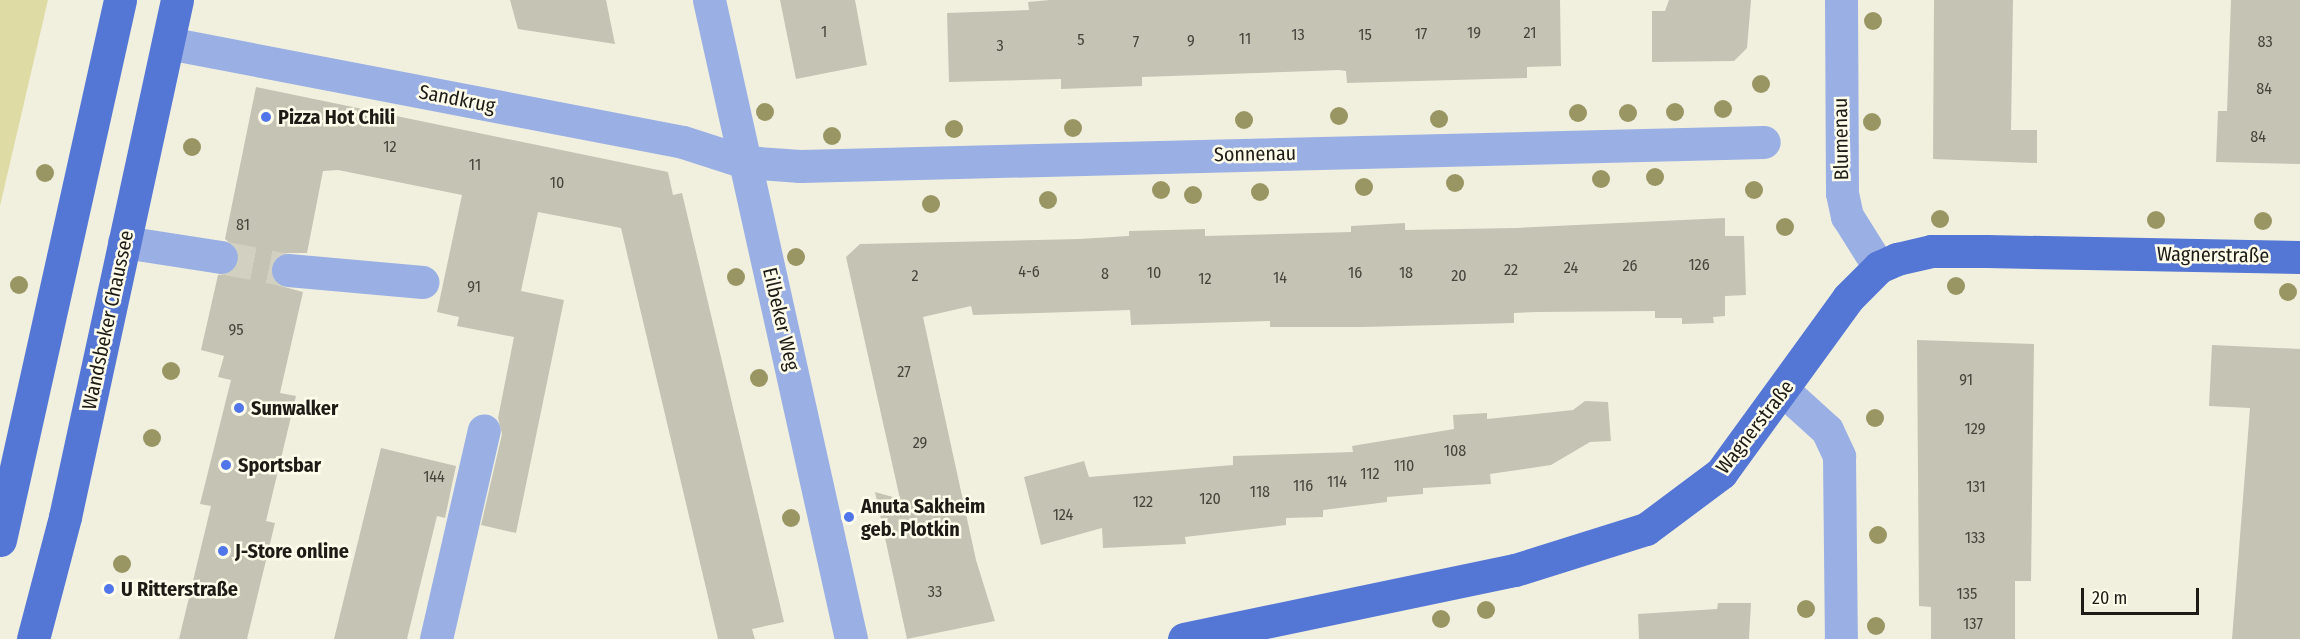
<!DOCTYPE html>
<html>
<head>
<meta charset="utf-8">
<style>
	body { margin:0 }
	#map { position:relative; width:2300px; height:639px; overflow:hidden; background:#f1f0df; font-family:"Fira Sans Condensed",sans-serif }
	div>[style] { position:absolute }
	[style*='--x'] { left:calc(var(--x)*1px); top:calc(var(--y)*1px); width:calc(var(--w)*1px); rotate:calc(var(--a)*1deg) }
	.green>* { inset:0; background:#dfdba5 }
	.building>* { inset:0; background:#c5c4b4 }
	.minor-tunnel>* { height:33px; margin-top:-16.5px; transform-origin:0; background:repeating-linear-gradient(90deg,#d1d0c1 0 33px,transparent 0 49px) }
	.minor>* { height:33px; margin:-16.5px; padding:0 16.5px; transform-origin:16.5px; border-radius:16.5px; background:#9ab0e4 }
	.major>* { height:33px; margin:-16.5px; padding:0 16.5px; transform-origin:16.5px; border-radius:16.5px; background:#5476d5 }
	.trees>* { width:18px; height:18px; margin:-9px; border-radius:50%; background:#9a9664 }
	.dots>* { width:16px; height:16px; translate:-50% -50%; box-sizing:border-box; border:3px solid #fefdec; border-radius:50% }
	span { translate:-50% -50%; white-space:nowrap; text-align:center; line-height:1.15; -webkit-text-stroke:5px #fefdec; paint-order:stroke }
	.number-label { font-size:16px; color:#46453d }
	.number-label span { -webkit-text-stroke-width:0 }
	.street-label { font-size:20px; color:#1c1b15 }
	.poi-label { font-size:20px; color:#1c1b15; font-weight:700 }
	.left { translate:0 -50%; text-align:left }
	.scale { position:absolute; left:2081px; top:588px; width:118px; height:27px; box-sizing:border-box; border:3px solid #1c1b15; border-top:0; padding-left:8px; font-size:18px; line-height:21px; white-space:nowrap; color:#1c1b15; -webkit-text-stroke:4px #fefdec; paint-order:stroke }
</style>
</head>
<body>
<div id="map">
	<div class="green">
		<i style="clip-path:polygon(0 0,48px 0,0 206px)"></i>
	</div>
	<div class="building">
		<i style="clip-path:polygon(510px 0,606px 0,615px 44px,518px 29px)"></i>
		<i style="clip-path:polygon(780px 0,855px 0,867px 65px,796px 79px)"></i>
		<i style="clip-path:polygon(1050px 0,1560px 0,1561px 66px,1527px 67px,1527px 78px,1347px 83px,1346px 71px,1339px 70px,1142px 77px,1142px 86px,1061px 89px,1061px 79px,949px 82px,947px 13px,1029px 10px,1028px 2px)"></i>
		<i style="clip-path:polygon(1669px 0,1751px 0,1747px 48px,1734px 61px,1652px 62px,1652px 11px,1665px 11px)"></i>
		<i style="clip-path:polygon(1934px 0,2013px 0,2011px 130px,2037px 130px,2037px 163px,1933px 159px)"></i>
		<i style="clip-path:polygon(2231px 0,2300px 0,2300px 164px,2216px 162px,2218px 111px,2227px 111px)"></i>
		<i style="clip-path:polygon(256px 87px,668px 172px,673px 195px,682px 193px,784px 622px,752px 629px,755px 639px,718px 639px,621px 228px,538px 212px,521px 291px,564px 300px,516px 533px,481px 525px,502px 434px,498px 418px,514px 337px,457px 326px,459px 317px,437px 312px,462px 195px,338px 170px,323px 171px,307px 253px,281px 253px,269px 268px,277px 285px,303px 292px,280px 393px,296px 396px,266px 521px,275px 523px,247px 639px,179px 639px,211px 506px,200px 504px,231px 380px,218px 377px,224px 356px,201px 350px,218px 275px,228px 274px,239px 260px,238px 250px,225px 239px)"></i>
		<i style="clip-path:polygon(1725px 218px,1725px 236px,1744px 236px,1746px 295px,1725px 296px,1725px 316px,1713px 317px,1714px 323px,1682px 324px,1682px 318px,1655px 318px,1655px 311px,1537px 312px,1514px 313px,1514px 323px,1363px 327px,1270px 327px,1270px 321px,1131px 325px,1130px 310px,973px 315px,971px 306px,923px 317px,976px 560px,995px 621px,907px 639px,875px 492px,900px 499px,846px 257px,860px 244px,1079px 239px,1129px 236px,1129px 231px,1205px 229px,1205px 236px,1351px 232px,1351px 226px,1405px 223px,1405px 230px,1516px 228px)"></i>
		<i style="clip-path:polygon(1917px 340px,2034px 344px,2031px 581px,2015px 581px,2015px 639px,1931px 639px,1931px 607px,1919px 606px)"></i>
		<i style="clip-path:polygon(2212px 345px,2300px 349px,2300px 639px,2232px 639px,2250px 408px,2209px 406px)"></i>
		<i style="clip-path:polygon(1585px 401px,1608px 402px,1611px 441px,1590px 442px,1551px 465px,1490px 474px,1491px 484px,1423px 488px,1423px 494px,1387px 497px,1387px 502px,1323px 510px,1323px 517px,1286px 518px,1286px 525px,1185px 537px,1186px 544px,1103px 548px,1102px 528px,1041px 545px,1024px 477px,1084px 461px,1089px 477px,1233px 465px,1233px 456px,1353px 452px,1352px 446px,1454px 429px,1453px 415px,1487px 413px,1487px 419px,1573px 410px)"></i>
		<i style="clip-path:polygon(381px 448px,456px 466px,445px 518px,437px 516px,407px 639px,334px 639px)"></i>
		<i style="clip-path:polygon(1718px 603px,1751px 603px,1749px 639px,1639px 639px,1638px 614px,1717px 609px)"></i>
	</div>
	<div class="minor-tunnel">
		<i style="--x:221;--y:257;--w:68;--a:11"></i>
	</div>
	<div class="minor">
		<i style="--x:709;--y:0;--w:655;--a:77.47"></i>
		<i style="--x:1841;--y:0;--w:193;--a:89.7"></i>
		<i style="--x:1842;--y:193;--w:24;--a:78"></i>
		<i style="--x:1847;--y:216;--w:60;--a:57.9"></i>
		<i style="--x:168;--y:43;--w:524;--a:10.88"></i>
		<i style="--x:683;--y:142;--w:65;--a:17.9"></i>
		<i style="--x:745;--y:162;--w:55;--a:4.2"></i>
		<i style="--x:800;--y:166;--w:964;--a:-1.43"></i>
		<i style="--x:124;--y:242;--w:98;--a:8.8"></i>
		<i style="--x:288;--y:270;--w:135;--a:5.1"></i>
		<i style="--x:1784;--y:391;--w:58;--a:42.2"></i>
		<i style="--x:1827;--y:430;--w:29;--a:65"></i>
		<i style="--x:1839;--y:456;--w:183;--a:89.4"></i>
		<i style="--x:436;--y:639;--w:214;--a:-77.1"></i>
	</div>
	<div class="major">
		<i style="--x:0;--y:540;--w:553;--a:-77.47"></i>
		<i style="--x:33;--y:639;--w:126;--a:-75.3"></i>
		<i style="--x:65;--y:517;--w:529;--a:-77.78"></i>
		<i style="--x:1184;--y:639;--w:338;--a:-11.8"></i>
		<i style="--x:1515;--y:570;--w:137;--a:-17.4"></i>
		<i style="--x:1646;--y:529;--w:94;--a:-36.7"></i>
		<i style="--x:1721;--y:473;--w:216;--a:-54"></i>
		<i style="--x:1848;--y:298;--w:44;--a:-45"></i>
		<i style="--x:1879;--y:267;--w:20;--a:-24"></i>
		<i style="--x:1897;--y:259;--w:35;--a:-13"></i>
		<i style="--x:1931;--y:251;--w:55;--a:0"></i>
		<i style="--x:1986;--y:251;--w:314;--a:1.1"></i>
	</div>
	<div class="trees">
		<i style="left:1873px;top:21px"></i>
		<i style="left:1761px;top:84px"></i>
		<i style="left:1723px;top:109px"></i>
		<i style="left:765px;top:112px"></i>
		<i style="left:1675px;top:112px"></i>
		<i style="left:1578px;top:113px"></i>
		<i style="left:1628px;top:113px"></i>
		<i style="left:1339px;top:116px"></i>
		<i style="left:1439px;top:119px"></i>
		<i style="left:1244px;top:120px"></i>
		<i style="left:1872px;top:122px"></i>
		<i style="left:1073px;top:128px"></i>
		<i style="left:954px;top:129px"></i>
		<i style="left:832px;top:136px"></i>
		<i style="left:192px;top:147px"></i>
		<i style="left:45px;top:173px"></i>
		<i style="left:1655px;top:177px"></i>
		<i style="left:1601px;top:179px"></i>
		<i style="left:1455px;top:183px"></i>
		<i style="left:1364px;top:187px"></i>
		<i style="left:1161px;top:190px"></i>
		<i style="left:1754px;top:190px"></i>
		<i style="left:1260px;top:192px"></i>
		<i style="left:1193px;top:195px"></i>
		<i style="left:1048px;top:200px"></i>
		<i style="left:931px;top:204px"></i>
		<i style="left:1940px;top:219px"></i>
		<i style="left:2156px;top:220px"></i>
		<i style="left:2263px;top:221px"></i>
		<i style="left:1785px;top:227px"></i>
		<i style="left:796px;top:257px"></i>
		<i style="left:736px;top:277px"></i>
		<i style="left:19px;top:285px"></i>
		<i style="left:1956px;top:286px"></i>
		<i style="left:2288px;top:292px"></i>
		<i style="left:171px;top:371px"></i>
		<i style="left:759px;top:378px"></i>
		<i style="left:1875px;top:418px"></i>
		<i style="left:152px;top:438px"></i>
		<i style="left:791px;top:518px"></i>
		<i style="left:1878px;top:535px"></i>
		<i style="left:122px;top:564px"></i>
		<i style="left:1806px;top:609px"></i>
		<i style="left:1486px;top:610px"></i>
		<i style="left:1441px;top:619px"></i>
		<i style="left:1876px;top:626px"></i>
	</div>
	<div class="dots">
		<i style="left:266px;top:117px;background:#5076ea"></i>
		<i style="left:239px;top:408px;background:#5076ea"></i>
		<i style="left:226px;top:465px;background:#5076ea"></i>
		<i style="left:849px;top:517px;background:#5076ea"></i>
		<i style="left:223px;top:551px;background:#5076ea"></i>
		<i style="left:109px;top:589px;background:#5076ea"></i>
	</div>
	<div class="number-label">
		<span style="left:824px;top:32px">1</span>
		<span style="left:1474px;top:33px">19</span>
		<span style="left:1530px;top:33px">21</span>
		<span style="left:1421px;top:34px">17</span>
		<span style="left:1298px;top:35px">13</span>
		<span style="left:1365px;top:35px">15</span>
		<span style="left:1245px;top:39px">11</span>
		<span style="left:1081px;top:40px">5</span>
		<span style="left:1191px;top:41px">9</span>
		<span style="left:1136px;top:42px">7</span>
		<span style="left:2265px;top:42px">83</span>
		<span style="left:1000px;top:46px">3</span>
		<span style="left:2264px;top:89px">84</span>
		<span style="left:2258px;top:137px">84</span>
		<span style="left:390px;top:147px">12</span>
		<span style="left:475px;top:165px">11</span>
		<span style="left:557px;top:183px">10</span>
		<span style="left:243px;top:225px">81</span>
		<span style="left:1699px;top:265px">126</span>
		<span style="left:1630px;top:266px">26</span>
		<span style="left:1571px;top:268px">24</span>
		<span style="left:1511px;top:270px">22</span>
		<span style="left:1029px;top:272px">4-6</span>
		<span style="left:1154px;top:273px">10</span>
		<span style="left:1355px;top:273px">16</span>
		<span style="left:1406px;top:273px">18</span>
		<span style="left:1105px;top:274px">8</span>
		<span style="left:915px;top:276px">2</span>
		<span style="left:1459px;top:276px">20</span>
		<span style="left:1280px;top:278px">14</span>
		<span style="left:1205px;top:279px">12</span>
		<span style="left:474px;top:287px">91</span>
		<span style="left:236px;top:330px">95</span>
		<span style="left:904px;top:372px">27</span>
		<span style="left:1966px;top:380px">91</span>
		<span style="left:1975px;top:429px">129</span>
		<span style="left:920px;top:443px">29</span>
		<span style="left:1455px;top:451px">108</span>
		<span style="left:1404px;top:466px">110</span>
		<span style="left:1370px;top:474px">112</span>
		<span style="left:434px;top:477px">144</span>
		<span style="left:1337px;top:482px">114</span>
		<span style="left:1303px;top:486px">116</span>
		<span style="left:1976px;top:487px">131</span>
		<span style="left:1260px;top:492px">118</span>
		<span style="left:1210px;top:499px">120</span>
		<span style="left:1143px;top:502px">122</span>
		<span style="left:1063px;top:515px">124</span>
		<span style="left:1975px;top:538px">133</span>
		<span style="left:935px;top:592px">33</span>
		<span style="left:1967px;top:594px">135</span>
		<span style="left:1973px;top:624px">137</span>
	</div>
	<div class="street-label">
		<span style="left:457px;top:99px;rotate:11deg">Sandkrug</span>
		<span style="left:1841px;top:139px;rotate:-91deg">Blumenau</span>
		<span style="left:1255px;top:154px;rotate:-1deg">Sonnenau</span>
		<span style="left:2213px;top:255px;rotate:1deg">Wagnerstraße</span>
		<span style="left:781px;top:319px;rotate:77deg">Eilbeker Weg</span>
		<span style="left:108px;top:320px;rotate:-78deg">Wandsbeker Chaussee</span>
		<span style="left:1755px;top:427px;rotate:-52deg">Wagnerstraße</span>
	</div>
	<div class="poi-label">
		<span class="left" style="left:278px;top:117px">Pizza Hot Chili</span>
		<span class="left" style="left:251px;top:408px">Sunwalker</span>
		<span class="left" style="left:238px;top:465px">Sportsbar</span>
		<span class="left" style="left:861px;top:518px">Anuta Sakheim<br>geb. Plotkin</span>
		<span class="left" style="left:235px;top:551px">J-Store online</span>
		<span class="left" style="left:121px;top:589px">U Ritterstraße</span>
	</div>
	<div class="scale">20 m</div>
</div>
</body>
</html>
